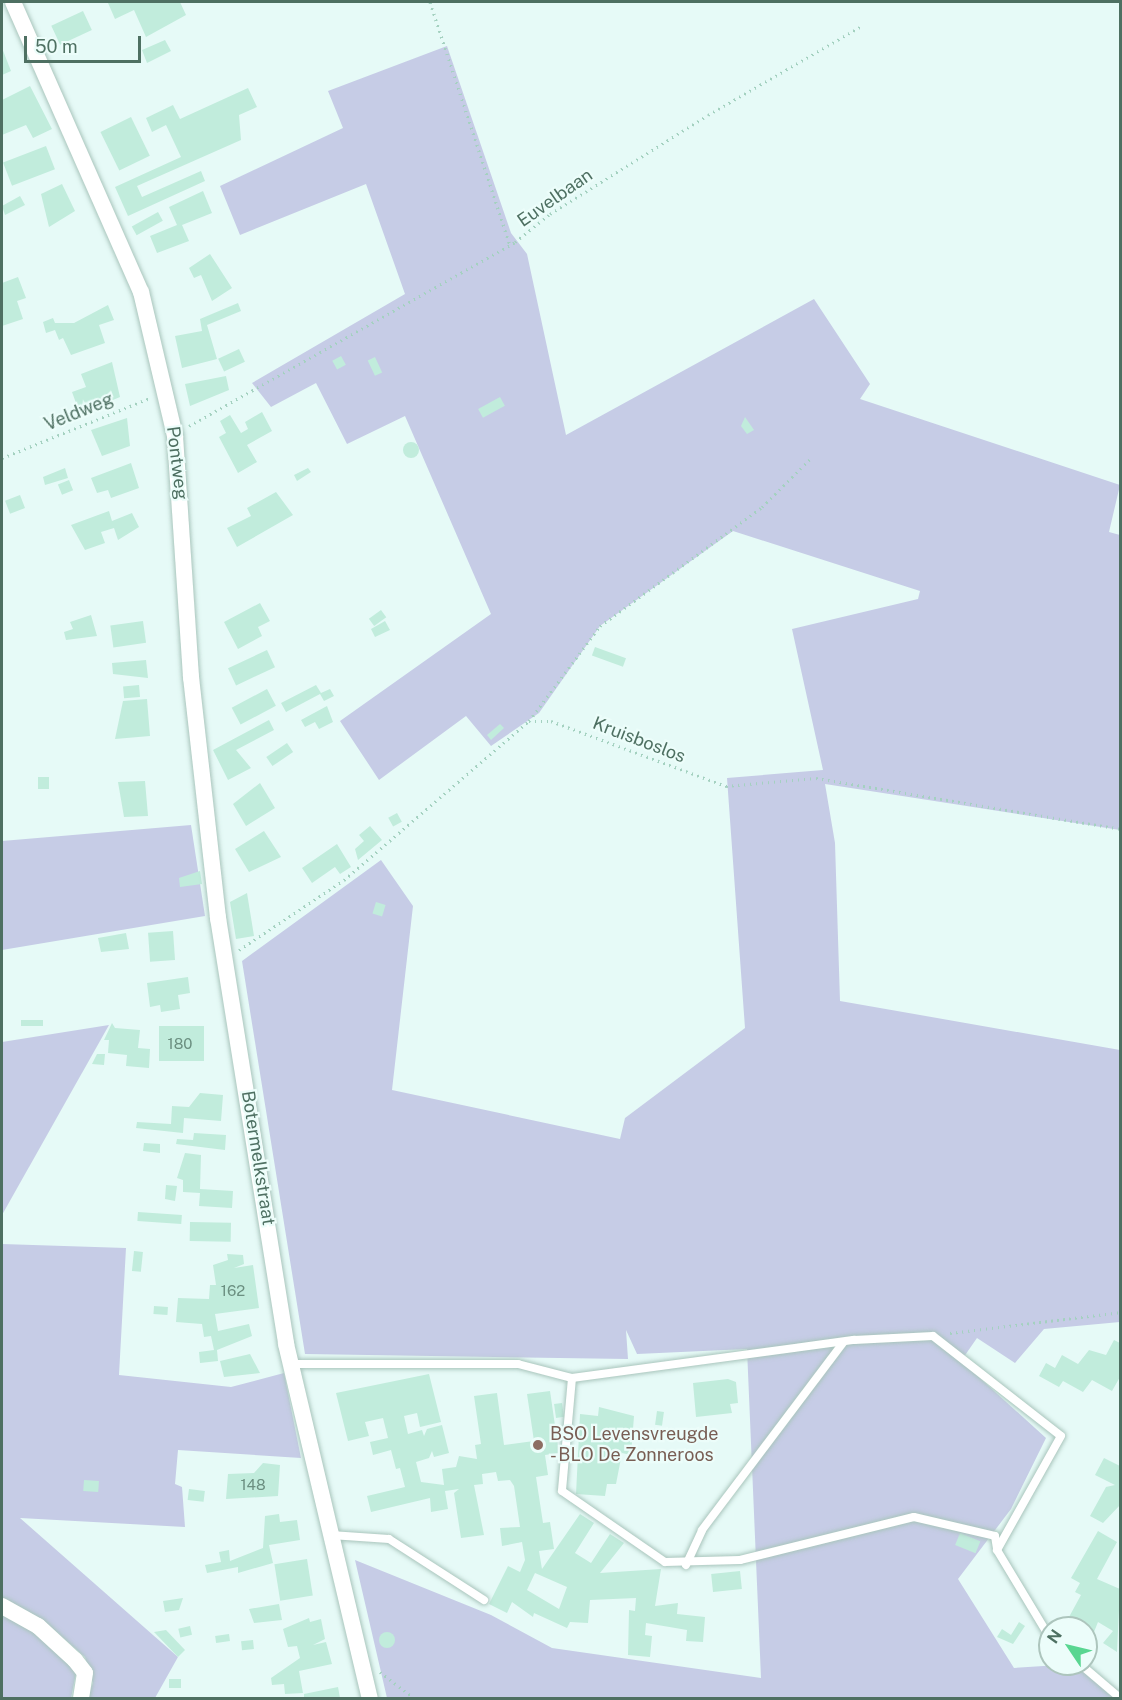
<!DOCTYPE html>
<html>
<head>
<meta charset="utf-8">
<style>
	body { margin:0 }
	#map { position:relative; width:1122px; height:1700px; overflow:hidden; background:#e6faf7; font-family:"Public Sans",sans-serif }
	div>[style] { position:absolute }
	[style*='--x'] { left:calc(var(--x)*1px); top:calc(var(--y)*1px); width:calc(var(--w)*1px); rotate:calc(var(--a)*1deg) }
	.green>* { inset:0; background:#c6cce6 }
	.building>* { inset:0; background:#c1ecdc; transform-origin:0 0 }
	.round { border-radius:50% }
	.path>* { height:3px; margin-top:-1.5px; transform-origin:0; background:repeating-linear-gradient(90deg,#a4d1c0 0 1.5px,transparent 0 6px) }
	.roads { filter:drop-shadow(0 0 2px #a9c5bc) drop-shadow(0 0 2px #a9c5bc) }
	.lane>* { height:8px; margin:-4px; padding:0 4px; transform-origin:4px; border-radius:4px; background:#fff }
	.street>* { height:16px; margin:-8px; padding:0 8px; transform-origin:8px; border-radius:8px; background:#fff }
	.dots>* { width:16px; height:16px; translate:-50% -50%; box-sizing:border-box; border:3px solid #ecfdfa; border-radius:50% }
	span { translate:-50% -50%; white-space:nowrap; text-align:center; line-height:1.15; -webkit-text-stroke:4.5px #ecfdfa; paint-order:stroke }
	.number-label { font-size:15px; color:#6b8f80 }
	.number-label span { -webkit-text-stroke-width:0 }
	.street-label { font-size:18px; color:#4e7062 }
	.education-label { font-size:18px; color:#785e54 }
	.left { translate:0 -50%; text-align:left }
	.frame { position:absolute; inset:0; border:3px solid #4e7062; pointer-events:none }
	.north { position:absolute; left:1038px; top:1616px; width:60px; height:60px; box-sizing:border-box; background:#ecfdfa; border:2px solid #adc5bd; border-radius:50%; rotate:305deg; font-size:16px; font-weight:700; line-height:24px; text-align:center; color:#4e7062 }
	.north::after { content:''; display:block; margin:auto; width:21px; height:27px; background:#59d691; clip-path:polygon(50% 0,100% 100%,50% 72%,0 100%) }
	.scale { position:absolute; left:24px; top:36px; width:117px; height:27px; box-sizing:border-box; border:3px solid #4e7062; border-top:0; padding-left:8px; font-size:18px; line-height:21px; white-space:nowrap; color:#4e7062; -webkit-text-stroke:4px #ecfdfa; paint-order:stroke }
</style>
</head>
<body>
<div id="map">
	<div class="green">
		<i style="clip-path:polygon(447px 46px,511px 233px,527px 254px,566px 435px,814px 299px,870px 384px,860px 399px,1120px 485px,1109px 532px,1120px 535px,1120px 830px,825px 784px,835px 843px,840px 1001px,1120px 1050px,1120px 1322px,1044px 1329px,1015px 1363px,977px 1338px,961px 1361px,1046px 1438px,1011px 1509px,958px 1579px,1014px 1668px,1075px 1664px,1117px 1698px,387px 1698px,355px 1560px,491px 1615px,552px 1648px,761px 1678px,747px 1349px,637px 1354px,626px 1330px,628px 1359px,305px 1354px,242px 961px,381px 860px,413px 906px,392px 1090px,620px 1139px,625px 1118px,745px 1028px,727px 778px,823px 770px,792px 629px,918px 599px,920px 591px,733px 531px,600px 626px,539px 713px,491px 746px,466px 716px,379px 780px,340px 721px,491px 614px,405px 416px,347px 444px,316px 383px,271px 407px,252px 383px,405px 294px,366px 184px,240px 235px,220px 186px,343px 128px,328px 91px)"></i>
		<i style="clip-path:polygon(191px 825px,205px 916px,2px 950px,2px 841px)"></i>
		<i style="clip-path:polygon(109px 1025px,2px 1215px,2px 1042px)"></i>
		<i style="clip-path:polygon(2px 1244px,126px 1248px,119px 1375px,231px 1387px,284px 1373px,301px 1458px,178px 1450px,175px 1484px,182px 1487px,185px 1527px,20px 1518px,178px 1657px,155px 1698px,87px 1698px,93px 1683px,85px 1657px,43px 1620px,2px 1598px)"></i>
		<i style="clip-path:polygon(2px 1613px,38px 1633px,69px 1663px,76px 1673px,71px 1698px,2px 1698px)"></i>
	</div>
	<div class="building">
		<i style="clip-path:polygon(180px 2px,186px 15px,146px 37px,134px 10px,115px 19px,108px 3px)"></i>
		<i style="left:83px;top:11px;width:21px;height:35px;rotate:65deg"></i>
		<i style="clip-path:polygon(165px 40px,171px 51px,147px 63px,142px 50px)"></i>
		<i style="clip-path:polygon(2px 48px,11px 71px,2px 75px)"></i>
		<i style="clip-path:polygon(30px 86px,52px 129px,33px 138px,26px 125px,2px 135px,2px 100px)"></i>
		<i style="clip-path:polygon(248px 88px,257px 107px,239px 115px,241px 140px,137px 186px,142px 197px,201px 171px,205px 181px,128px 216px,115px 187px,181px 157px,166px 125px,152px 132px,146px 118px,173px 105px,180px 119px)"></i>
		<i style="left:131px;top:117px;width:43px;height:34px;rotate:64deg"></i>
		<i style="left:46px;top:146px;width:25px;height:46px;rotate:69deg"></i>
		<i style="clip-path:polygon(62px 184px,75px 211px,49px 227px,41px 194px)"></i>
		<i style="clip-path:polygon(203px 191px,212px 213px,182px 225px,189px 241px,157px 253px,150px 236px,177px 225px,169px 207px)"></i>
		<i style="clip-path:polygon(20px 196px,25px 205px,5px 215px,2px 206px)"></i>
		<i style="left:158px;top:212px;width:10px;height:30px;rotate:61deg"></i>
		<i style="clip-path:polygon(210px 254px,232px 288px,212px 301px,201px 275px,194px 278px,189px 268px)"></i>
		<i style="clip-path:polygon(18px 277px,26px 298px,17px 301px,23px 319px,2px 326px,2px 283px)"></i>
		<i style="clip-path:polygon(238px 303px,241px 311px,207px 325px,217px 359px,182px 368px,175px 336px,202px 331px,200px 319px)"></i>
		<i style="clip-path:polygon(108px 305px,114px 320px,99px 325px,105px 343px,71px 355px,63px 338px,59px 340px,55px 330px,46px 333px,43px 322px,53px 318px,55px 323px,74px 323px)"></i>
		<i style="left:239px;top:349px;width:14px;height:23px;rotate:65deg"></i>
		<i style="left:341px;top:356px;width:10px;height:10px;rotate:61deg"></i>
		<i style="left:375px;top:357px;width:17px;height:8px;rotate:65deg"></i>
		<i style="clip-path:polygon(112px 362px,120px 397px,80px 414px,72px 392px,86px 387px,81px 374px)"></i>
		<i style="clip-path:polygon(226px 376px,229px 390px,190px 406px,185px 384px)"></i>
		<i style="left:500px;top:397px;width:10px;height:25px;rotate:61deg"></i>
		<i style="clip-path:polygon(262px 412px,272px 431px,247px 445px,257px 462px,238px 473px,219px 437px,226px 433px,220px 421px,230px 415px,241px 433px,248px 429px,245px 422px)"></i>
		<i style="clip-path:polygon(745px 417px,754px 430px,747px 434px,741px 426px)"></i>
		<i style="clip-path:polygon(127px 418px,130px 446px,102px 456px,91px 430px)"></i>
		<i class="round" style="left:403px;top:442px;width:16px;height:16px"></i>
		<i style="clip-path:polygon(131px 463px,139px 488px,111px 498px,108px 490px,97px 493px,91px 478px)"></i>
		<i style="clip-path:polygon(65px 468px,68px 478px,45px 485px,43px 477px)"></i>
		<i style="clip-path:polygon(308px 468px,311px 472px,297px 481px,294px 475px)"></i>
		<i style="left:69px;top:480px;width:11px;height:12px;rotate:68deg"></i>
		<i style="clip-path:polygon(276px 492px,293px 515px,237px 547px,227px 528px,251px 516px,247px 508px)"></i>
		<i style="left:20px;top:495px;width:14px;height:16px;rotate:69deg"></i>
		<i style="clip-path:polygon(109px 511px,112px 521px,132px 513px,139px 527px,118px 540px,114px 528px,101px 532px,105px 543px,85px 550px,71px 525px)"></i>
		<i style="clip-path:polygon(260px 603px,270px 621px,258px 627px,262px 636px,238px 649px,224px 622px)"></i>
		<i style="left:381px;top:610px;width:9px;height:15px;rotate:54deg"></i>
		<i style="clip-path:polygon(91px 615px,97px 636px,66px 640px,64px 632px,73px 629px,70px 622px)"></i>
		<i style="left:143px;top:621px;width:22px;height:33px;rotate:82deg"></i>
		<i style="clip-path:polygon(385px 621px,390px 630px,375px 637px,371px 629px)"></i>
		<i style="left:595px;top:647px;width:33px;height:9px;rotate:20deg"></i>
		<i style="left:267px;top:650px;width:19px;height:43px;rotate:65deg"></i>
		<i style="clip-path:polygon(146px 660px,148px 678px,113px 674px,112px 663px)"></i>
		<i style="left:139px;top:685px;width:12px;height:16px;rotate:85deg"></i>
		<i style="clip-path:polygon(316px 685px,321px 693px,330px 689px,334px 696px,324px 701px,320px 694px,286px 712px,281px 703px)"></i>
		<i style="left:267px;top:689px;width:19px;height:40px;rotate:62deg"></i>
		<i style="clip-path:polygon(147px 699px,150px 736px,115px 739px,123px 701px)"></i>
		<i style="clip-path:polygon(327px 706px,333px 722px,319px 729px,315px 722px,305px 727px,301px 720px)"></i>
		<i style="clip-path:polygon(269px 720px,274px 730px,236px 750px,251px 768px,228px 780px,213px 750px)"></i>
		<i style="clip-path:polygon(500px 724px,504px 728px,491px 740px,487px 735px)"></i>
		<i style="left:287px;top:743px;width:11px;height:25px;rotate:56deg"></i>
		<i style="left:38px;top:777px;width:11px;height:12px"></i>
		<i style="clip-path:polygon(145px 781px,148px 816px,124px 817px,118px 782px)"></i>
		<i style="clip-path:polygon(260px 783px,275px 808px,246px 826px,233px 804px)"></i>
		<i style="left:397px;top:813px;width:10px;height:10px;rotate:61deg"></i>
		<i style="clip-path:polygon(370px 826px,382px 840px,358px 860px,355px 849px,364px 841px,359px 835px)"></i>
		<i style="clip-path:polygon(264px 831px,281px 857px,249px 872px,235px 849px)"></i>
		<i style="clip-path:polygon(337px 844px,351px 867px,340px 874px,335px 867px,312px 883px,302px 868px)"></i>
		<i style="clip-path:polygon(200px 871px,202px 884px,180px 887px,179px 878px)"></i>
		<i style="clip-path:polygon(247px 893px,254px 936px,236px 939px,230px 902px)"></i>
		<i style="left:376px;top:902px;width:10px;height:12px;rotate:17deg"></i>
		<i style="left:173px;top:931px;width:29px;height:25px;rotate:86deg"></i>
		<i style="clip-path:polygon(126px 933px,129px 949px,101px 952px,98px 938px)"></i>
		<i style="clip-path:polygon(188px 977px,190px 993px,178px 995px,180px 1009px,161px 1012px,160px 1005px,150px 1007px,147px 983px)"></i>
		<i style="left:43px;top:1020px;width:6px;height:22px;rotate:90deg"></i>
		<i style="clip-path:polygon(112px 1023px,115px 1028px,140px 1030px,138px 1048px,150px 1049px,149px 1068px,126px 1066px,127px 1055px,108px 1053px,109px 1040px,104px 1040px)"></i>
		<i style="left:204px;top:1026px;width:35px;height:45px;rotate:90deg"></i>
		<i style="clip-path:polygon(97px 1054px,105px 1054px,104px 1065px,92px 1064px)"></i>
		<i style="clip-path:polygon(200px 1093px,223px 1095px,221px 1121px,184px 1118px,183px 1133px,136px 1128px,137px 1122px,171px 1124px,172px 1106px,189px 1107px)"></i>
		<i style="clip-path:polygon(194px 1133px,226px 1135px,225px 1150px,176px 1144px,177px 1139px,193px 1140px)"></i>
		<i style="clip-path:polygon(144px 1143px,160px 1144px,160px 1153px,143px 1151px)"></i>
		<i style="clip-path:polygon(185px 1153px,201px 1155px,200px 1189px,233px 1191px,232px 1208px,199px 1206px,200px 1193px,183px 1192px,183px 1180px,177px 1178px)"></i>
		<i style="clip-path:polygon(166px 1185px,177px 1186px,175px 1201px,165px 1199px)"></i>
		<i style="left:138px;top:1212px;width:44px;height:9px;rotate:4deg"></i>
		<i style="left:190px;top:1222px;width:41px;height:19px;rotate:1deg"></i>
		<i style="left:134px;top:1251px;width:9px;height:20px;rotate:6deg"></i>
		<i style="clip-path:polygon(227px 1254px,243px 1255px,244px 1264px,234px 1268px,253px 1265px,259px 1308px,215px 1314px,218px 1331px,249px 1324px,252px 1336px,217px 1350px,218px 1361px,200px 1363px,199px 1352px,214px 1350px,211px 1336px,204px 1337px,202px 1324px,176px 1322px,178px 1298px,209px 1299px,210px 1285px,216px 1285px,213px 1265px,228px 1260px)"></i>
		<i style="left:154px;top:1306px;width:14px;height:8px;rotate:4deg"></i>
		<i style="clip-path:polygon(1114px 1340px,1120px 1343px,1120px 1377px,1112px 1391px,1092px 1380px,1083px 1392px,1063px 1381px,1059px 1387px,1039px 1376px,1046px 1363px,1055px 1368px,1062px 1355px,1078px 1364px,1089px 1350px,1106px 1355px)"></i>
		<i style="clip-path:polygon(250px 1354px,260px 1373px,224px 1377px,220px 1361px)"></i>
		<i style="clip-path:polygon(evenodd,429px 1374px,441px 1422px,420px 1427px,417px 1413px,404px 1416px,408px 1434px,422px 1430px,424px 1436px,427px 1429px,442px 1425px,449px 1453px,434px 1457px,432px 1451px,429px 1458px,416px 1462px,421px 1482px,444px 1485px,442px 1469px,456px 1467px,459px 1456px,477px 1459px,475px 1445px,481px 1444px,474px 1396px,497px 1393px,504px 1445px,534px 1441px,527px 1394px,550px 1391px,559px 1453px,545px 1455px,548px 1475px,536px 1477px,543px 1523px,550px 1522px,554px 1549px,539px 1551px,542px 1569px,580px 1514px,594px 1523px,575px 1553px,591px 1563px,610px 1534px,624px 1543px,600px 1573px,661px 1569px,655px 1606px,678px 1603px,677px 1614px,705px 1617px,703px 1642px,686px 1641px,687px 1630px,646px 1623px,645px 1635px,652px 1636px,650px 1657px,628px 1655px,629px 1610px,635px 1611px,636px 1598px,590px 1600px,588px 1623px,570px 1622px,567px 1628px,534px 1613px,533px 1617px,512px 1602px,507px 1613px,489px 1604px,508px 1566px,520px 1572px,525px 1560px,522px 1542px,502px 1546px,500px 1528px,520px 1527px,514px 1486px,510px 1480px,498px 1481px,496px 1472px,482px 1474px,483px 1484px,474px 1485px,484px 1535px,461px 1538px,454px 1493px,459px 1489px,445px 1491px,448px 1509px,431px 1512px,430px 1498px,371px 1512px,367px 1496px,405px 1487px,400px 1468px,396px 1469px,391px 1450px,373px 1455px,370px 1442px,388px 1438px,383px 1418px,365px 1422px,369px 1436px,348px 1441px,336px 1393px,429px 1374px,535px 1573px,567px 1587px,559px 1609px,527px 1590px,535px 1573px)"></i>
		<i style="clip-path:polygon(728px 1379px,736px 1382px,738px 1403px,730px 1404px,732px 1413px,696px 1417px,693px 1383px)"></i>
		<i style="left:562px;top:1403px;width:14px;height:8px;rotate:82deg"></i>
		<i style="clip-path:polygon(599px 1407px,634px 1416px,631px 1455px,622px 1453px,616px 1484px,607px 1484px,605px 1496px,576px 1494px,580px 1414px,598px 1416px)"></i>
		<i style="left:657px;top:1411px;width:7px;height:14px;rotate:8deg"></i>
		<i style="clip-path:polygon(1104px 1458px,1120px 1466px,1120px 1505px,1103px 1523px,1090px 1516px,1106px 1487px,1115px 1485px,1095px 1475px)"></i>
		<i style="clip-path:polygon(263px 1463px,280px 1465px,278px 1496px,226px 1499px,228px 1474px,254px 1473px)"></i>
		<i style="left:84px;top:1480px;width:15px;height:11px;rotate:4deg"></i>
		<i style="left:189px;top:1489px;width:16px;height:11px;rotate:7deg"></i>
		<i style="clip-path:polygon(279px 1514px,280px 1522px,297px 1520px,300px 1540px,269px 1545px,273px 1563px,238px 1573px,238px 1567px,207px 1573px,205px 1565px,221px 1562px,219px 1552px,229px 1550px,230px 1561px,263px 1548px,265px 1516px)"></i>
		<i style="clip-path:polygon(1098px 1531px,1117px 1542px,1097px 1579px,1120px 1589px,1117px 1652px,1103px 1643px,1113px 1631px,1098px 1622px,1086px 1652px,1086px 1628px,1063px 1628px,1081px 1595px,1075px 1592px,1080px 1583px,1071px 1578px)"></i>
		<i style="left:960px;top:1533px;width:22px;height:13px;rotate:22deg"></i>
		<i style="left:307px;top:1559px;width:37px;height:33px;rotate:81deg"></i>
		<i style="left:740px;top:1571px;width:18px;height:29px;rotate:84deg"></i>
		<i style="clip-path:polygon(183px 1598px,179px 1610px,165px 1612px,163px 1601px)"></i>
		<i style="clip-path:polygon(279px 1604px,282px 1620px,254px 1623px,249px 1609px)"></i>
		<i style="clip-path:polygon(309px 1618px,310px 1622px,321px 1619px,325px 1639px,313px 1645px,326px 1642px,332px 1664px,299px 1671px,303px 1693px,285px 1694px,284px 1684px,272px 1685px,271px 1678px,300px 1658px,297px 1646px,288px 1647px,283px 1629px)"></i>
		<i style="clip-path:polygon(1019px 1622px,1025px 1626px,1013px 1644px,997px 1637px,1002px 1629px,1011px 1635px)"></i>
		<i style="left:190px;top:1626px;width:9px;height:12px;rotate:77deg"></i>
		<i style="clip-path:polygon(166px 1630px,185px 1650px,178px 1657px,154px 1632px)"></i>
		<i class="round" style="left:379px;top:1632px;width:16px;height:16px"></i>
		<i style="left:229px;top:1634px;width:7px;height:14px;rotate:82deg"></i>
		<i style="left:253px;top:1640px;width:9px;height:12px;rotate:84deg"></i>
		<i style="left:169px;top:1679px;width:12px;height:9px"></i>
		<i style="clip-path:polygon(338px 1687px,340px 1698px,304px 1698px,304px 1694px)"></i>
	</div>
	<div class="path">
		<i style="--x:430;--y:2;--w:256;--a:71.8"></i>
		<i style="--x:189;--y:426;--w:374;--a:-29.4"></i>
		<i style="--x:515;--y:242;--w:45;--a:-38.7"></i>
		<i style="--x:550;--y:214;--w:186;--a:-32.1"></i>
		<i style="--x:708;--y:115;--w:176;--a:-30.1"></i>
		<i style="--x:2;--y:458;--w:160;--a:-22.1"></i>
		<i style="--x:529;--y:721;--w:119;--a:-53.2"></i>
		<i style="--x:600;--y:626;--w:201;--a:-36.3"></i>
		<i style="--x:762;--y:507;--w:69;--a:-45"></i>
		<i style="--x:239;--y:950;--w:126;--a:-33.7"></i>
		<i style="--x:344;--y:880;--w:244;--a:-40.7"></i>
		<i style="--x:529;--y:721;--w:22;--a:0"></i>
		<i style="--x:551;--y:721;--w:187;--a:20.4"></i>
		<i style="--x:726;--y:786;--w:90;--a:-5.1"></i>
		<i style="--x:816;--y:778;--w:308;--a:9.5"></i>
		<i style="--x:950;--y:1333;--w:171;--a:-7"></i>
		<i style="--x:380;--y:1672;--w:43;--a:37.4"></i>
	</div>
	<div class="roads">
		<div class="lane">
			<i style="--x:290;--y:1364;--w:228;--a:0"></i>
			<i style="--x:518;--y:1364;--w:56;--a:14.5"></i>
			<i style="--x:572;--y:1378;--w:285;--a:-7.7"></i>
			<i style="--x:854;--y:1340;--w:79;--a:-2.9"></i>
			<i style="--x:933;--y:1336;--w:162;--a:38"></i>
			<i style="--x:1061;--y:1436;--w:131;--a:119.3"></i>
			<i style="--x:997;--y:1550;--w:103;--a:58.9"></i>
			<i style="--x:572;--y:1378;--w:113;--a:95.1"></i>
			<i style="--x:562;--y:1491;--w:125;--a:34.6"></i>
			<i style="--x:665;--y:1562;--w:75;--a:-1.5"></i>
			<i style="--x:740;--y:1560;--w:179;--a:-13.9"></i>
			<i style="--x:914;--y:1517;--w:83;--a:13.2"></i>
			<i style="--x:995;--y:1536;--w:13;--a:81"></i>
			<i style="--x:331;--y:1535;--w:58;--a:3.9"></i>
			<i style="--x:389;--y:1539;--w:113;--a:32.7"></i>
			<i style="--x:686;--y:1565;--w:38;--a:-65"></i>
			<i style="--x:702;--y:1530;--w:234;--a:-53"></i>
			<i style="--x:1080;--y:1664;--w:52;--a:40.4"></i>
		</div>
		<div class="street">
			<i style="--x:13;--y:2;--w:317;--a:66.2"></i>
			<i style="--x:141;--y:292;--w:148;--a:76.7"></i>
			<i style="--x:175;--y:436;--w:242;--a:86.2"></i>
			<i style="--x:191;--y:677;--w:243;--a:83.6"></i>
			<i style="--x:218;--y:918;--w:431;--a:80.9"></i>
			<i style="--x:286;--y:1344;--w:364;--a:76.7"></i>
			<i style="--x:2;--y:1606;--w:41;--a:29.1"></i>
			<i style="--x:38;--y:1626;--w:50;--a:42.6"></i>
			<i style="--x:75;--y:1660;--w:16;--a:52"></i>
			<i style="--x:85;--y:1673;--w:25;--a:99"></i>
		</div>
	</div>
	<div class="dots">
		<i style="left:538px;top:1445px;background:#8d6e63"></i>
	</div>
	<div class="number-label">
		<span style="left:180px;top:1044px">180</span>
		<span style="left:233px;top:1291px">162</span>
		<span style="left:253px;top:1485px">148</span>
	</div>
	<div class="street-label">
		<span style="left:555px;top:198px;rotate:-35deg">Euvelbaan</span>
		<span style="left:79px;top:412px;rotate:-22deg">Veldweg</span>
		<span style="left:177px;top:463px;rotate:83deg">Pontweg</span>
		<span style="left:639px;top:740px;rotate:21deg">Kruisboslos</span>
		<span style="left:258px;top:1158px;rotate:81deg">Botermelkstraat</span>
	</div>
	<div class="education-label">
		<span class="left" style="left:550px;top:1445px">BSO Levensvreugde<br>- BLO De Zonneroos</span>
	</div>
	<div class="frame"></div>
	<div class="north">N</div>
	<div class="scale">50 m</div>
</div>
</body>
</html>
